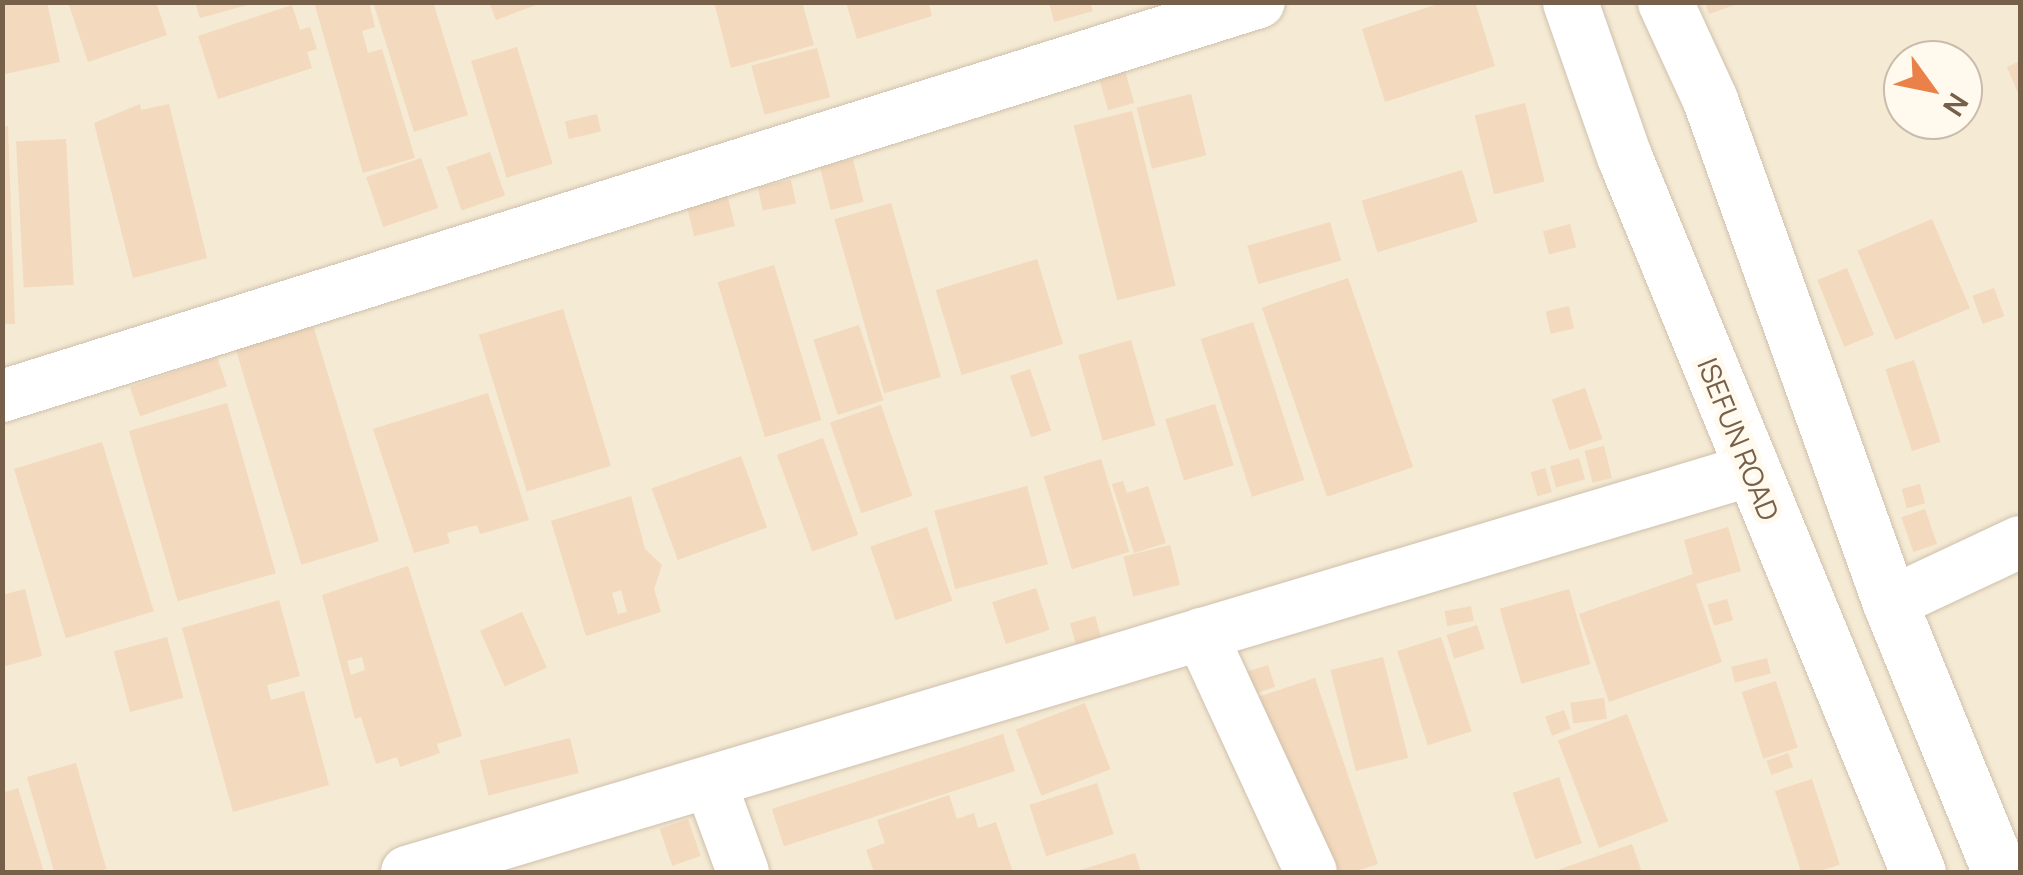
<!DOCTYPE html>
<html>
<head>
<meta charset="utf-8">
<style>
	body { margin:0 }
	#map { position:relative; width:2023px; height:875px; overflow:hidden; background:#fdf7e6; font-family:Manrope,sans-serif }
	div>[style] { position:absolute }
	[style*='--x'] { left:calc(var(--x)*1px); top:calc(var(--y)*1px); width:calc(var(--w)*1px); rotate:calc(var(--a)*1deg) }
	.residential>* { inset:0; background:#f5ead4 }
	.building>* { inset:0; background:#f3d9bd; transform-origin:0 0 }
	.roads { filter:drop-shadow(0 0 2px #cfc0ac) drop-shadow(0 0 2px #cfc0ac) }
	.street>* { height:52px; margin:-26px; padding:0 26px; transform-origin:26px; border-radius:26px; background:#fff }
	.secondary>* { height:55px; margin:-27.5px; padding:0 27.5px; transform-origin:27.5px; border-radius:27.5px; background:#fff }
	span { translate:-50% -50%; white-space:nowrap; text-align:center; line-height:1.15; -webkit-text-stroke:10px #fffaed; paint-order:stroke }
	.street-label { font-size:28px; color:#77604a }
	.frame { position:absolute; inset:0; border:5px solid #77604a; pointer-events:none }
	.north { position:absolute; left:1883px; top:40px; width:100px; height:100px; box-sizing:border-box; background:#fffaed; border:2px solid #c9bcac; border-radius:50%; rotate:123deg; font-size:28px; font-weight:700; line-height:40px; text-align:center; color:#77604a }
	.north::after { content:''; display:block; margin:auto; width:35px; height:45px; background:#e98148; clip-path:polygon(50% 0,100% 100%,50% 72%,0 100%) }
</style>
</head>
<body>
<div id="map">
	<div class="residential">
		<i style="clip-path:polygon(evenodd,3px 3px,2020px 3px,2020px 872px,3px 872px,3px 3px,1903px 60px,1963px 60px,1963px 120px,1903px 120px,1903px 60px)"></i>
	</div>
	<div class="building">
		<i style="clip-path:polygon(2px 2px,47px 2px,60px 62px,5px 74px)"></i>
		<i style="clip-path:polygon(68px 2px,156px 2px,167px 35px,88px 62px)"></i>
		<i style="clip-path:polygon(195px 2px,251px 2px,251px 4px,200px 18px)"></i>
		<i style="clip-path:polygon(314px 2px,369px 2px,375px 27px,362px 31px,368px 53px,382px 49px,415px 158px,363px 173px)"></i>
		<i style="clip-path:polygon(373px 2px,433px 2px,468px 115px,414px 132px)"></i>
		<i style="clip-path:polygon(489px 2px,541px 2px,541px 3px,496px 20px)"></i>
		<i style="clip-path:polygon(714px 2px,802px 2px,814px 45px,731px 68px)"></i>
		<i style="clip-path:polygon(846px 2px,928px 2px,932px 16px,857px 39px)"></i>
		<i style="clip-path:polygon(1049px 2px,1090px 2px,1093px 11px,1054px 22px)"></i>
		<i style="clip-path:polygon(1444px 2px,1475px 2px,1495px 66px,1385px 102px,1362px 29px)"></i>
		<i style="clip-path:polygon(1705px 2px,1740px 2px,1740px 3px,1709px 14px)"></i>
		<i style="clip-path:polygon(292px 5px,300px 30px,310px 27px,317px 49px,307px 52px,312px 68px,218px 99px,198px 36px)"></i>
		<i style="left:517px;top:47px;width:122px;height:48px;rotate:73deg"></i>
		<i style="left:817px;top:48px;width:51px;height:68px;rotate:75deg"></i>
		<i style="clip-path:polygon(2020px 61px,2020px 98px,2007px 67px)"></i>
		<i style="left:1125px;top:71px;width:33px;height:27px;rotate:74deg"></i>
		<i style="left:1191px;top:94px;width:63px;height:56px;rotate:76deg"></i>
		<i style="left:1525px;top:103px;width:81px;height:52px;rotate:76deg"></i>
		<i style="clip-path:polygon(140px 104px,141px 110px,169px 104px,207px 258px,133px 278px,94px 123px)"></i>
		<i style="left:1132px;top:111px;width:180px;height:60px;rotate:76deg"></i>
		<i style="left:597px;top:114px;width:18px;height:33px;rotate:77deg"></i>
		<i style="clip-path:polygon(2px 126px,8px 126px,15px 324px,2px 324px)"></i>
		<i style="left:66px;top:139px;width:146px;height:50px;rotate:87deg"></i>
		<i style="left:490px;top:152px;width:46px;height:46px;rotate:71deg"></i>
		<i style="left:421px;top:158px;width:53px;height:58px;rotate:71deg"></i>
		<i style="left:853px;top:159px;width:44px;height:34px;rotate:76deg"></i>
		<i style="left:1462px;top:170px;width:54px;height:105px;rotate:73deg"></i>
		<i style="left:791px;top:180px;width:24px;height:34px;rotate:78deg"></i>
		<i style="left:727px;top:194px;width:33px;height:42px;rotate:76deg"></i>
		<i style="left:891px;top:203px;width:181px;height:59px;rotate:74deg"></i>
		<i style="left:1932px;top:219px;width:97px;height:81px;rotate:67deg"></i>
		<i style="left:1330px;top:222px;width:40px;height:86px;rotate:74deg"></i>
		<i style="left:1570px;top:224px;width:24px;height:28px;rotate:75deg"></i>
		<i style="left:1037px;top:259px;width:89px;height:106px;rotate:73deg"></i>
		<i style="left:774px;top:265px;width:162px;height:59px;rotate:73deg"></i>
		<i style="left:1847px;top:268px;width:72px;height:32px;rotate:68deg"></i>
		<i style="left:1348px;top:278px;width:200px;height:91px;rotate:71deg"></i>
		<i style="left:1994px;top:288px;width:30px;height:23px;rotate:70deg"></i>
		<i style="left:1569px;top:306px;width:23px;height:24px;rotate:77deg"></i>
		<i style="left:563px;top:309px;width:164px;height:88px;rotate:73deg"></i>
		<i style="left:312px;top:322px;width:229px;height:81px;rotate:73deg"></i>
		<i style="left:1253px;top:322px;width:166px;height:55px;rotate:72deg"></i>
		<i style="left:859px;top:325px;width:79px;height:48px;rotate:72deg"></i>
		<i style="left:1131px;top:340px;width:89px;height:55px;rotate:74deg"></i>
		<i style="left:217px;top:357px;width:31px;height:92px;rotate:71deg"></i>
		<i style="left:1914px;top:360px;width:86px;height:30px;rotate:72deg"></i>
		<i style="left:1030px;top:369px;width:65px;height:21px;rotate:71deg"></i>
		<i style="left:1585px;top:388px;width:54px;height:35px;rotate:71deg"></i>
		<i style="clip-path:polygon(488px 393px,529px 520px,480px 534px,477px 525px,447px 533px,450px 543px,414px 553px,373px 429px)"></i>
		<i style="left:227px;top:403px;width:177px;height:102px;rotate:74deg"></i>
		<i style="left:1215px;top:404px;width:64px;height:52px;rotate:73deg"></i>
		<i style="left:881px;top:405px;width:96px;height:54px;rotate:71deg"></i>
		<i style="left:823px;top:438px;width:103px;height:49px;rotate:70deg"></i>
		<i style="left:102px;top:442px;width:177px;height:92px;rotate:73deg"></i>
		<i style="left:1604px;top:446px;width:33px;height:20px;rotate:76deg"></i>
		<i style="left:741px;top:456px;width:76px;height:95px;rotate:70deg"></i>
		<i style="left:1579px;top:458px;width:22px;height:30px;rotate:74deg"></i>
		<i style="left:1101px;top:459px;width:97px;height:60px;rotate:73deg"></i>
		<i style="left:1545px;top:468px;width:25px;height:15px;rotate:74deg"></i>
		<i style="clip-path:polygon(1123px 481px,1127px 493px,1148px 486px,1166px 543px,1134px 553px,1112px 484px)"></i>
		<i style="left:1920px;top:484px;width:20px;height:19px;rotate:75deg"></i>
		<i style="left:1027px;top:486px;width:81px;height:96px;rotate:75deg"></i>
		<i style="clip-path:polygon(evenodd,631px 496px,645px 549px,662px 565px,654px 589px,661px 612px,586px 636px,551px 521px,631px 496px,621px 590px,627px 612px,618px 614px,612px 593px,621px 590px)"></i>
		<i style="left:1925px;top:509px;width:37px;height:25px;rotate:71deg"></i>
		<i style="left:927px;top:527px;width:78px;height:60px;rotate:71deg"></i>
		<i style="clip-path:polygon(1728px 527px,1741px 571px,1696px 584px,1722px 662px,1609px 702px,1579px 614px,1693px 574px,1684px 540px)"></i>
		<i style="left:1170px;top:545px;width:41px;height:48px;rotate:76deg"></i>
		<i style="clip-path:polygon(evenodd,408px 566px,462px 736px,437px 744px,440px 753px,400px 767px,397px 757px,376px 764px,361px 717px,355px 719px,322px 595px,408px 566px,362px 657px,365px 670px,351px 675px,347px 661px,362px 657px)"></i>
		<i style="left:1036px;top:588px;width:44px;height:46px;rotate:72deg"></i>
		<i style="clip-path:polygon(25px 589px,42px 656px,2px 667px,2px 595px)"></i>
		<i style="left:1569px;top:589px;width:78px;height:72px;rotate:74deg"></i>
		<i style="left:1727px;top:599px;width:22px;height:20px;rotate:74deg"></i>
		<i style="clip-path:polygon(279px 600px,300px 676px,267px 685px,271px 700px,304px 691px,329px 785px,233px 812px,182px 628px)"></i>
		<i style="left:1471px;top:606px;width:15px;height:27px;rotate:79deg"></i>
		<i style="left:522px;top:612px;width:61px;height:46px;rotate:66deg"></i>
		<i style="left:1095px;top:616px;width:26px;height:26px;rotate:74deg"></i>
		<i style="left:1477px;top:625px;width:25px;height:32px;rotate:72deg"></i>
		<i style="left:167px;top:637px;width:63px;height:55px;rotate:75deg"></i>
		<i style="left:1441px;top:637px;width:99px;height:46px;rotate:72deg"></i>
		<i style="left:1383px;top:657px;width:104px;height:54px;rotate:76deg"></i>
		<i style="left:1767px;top:658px;width:16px;height:37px;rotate:76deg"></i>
		<i style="left:1268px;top:665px;width:23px;height:23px;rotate:72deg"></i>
		<i style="clip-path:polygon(1315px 678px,1378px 864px,1353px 872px,1317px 872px,1258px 697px)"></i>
		<i style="left:1776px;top:681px;width:70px;height:36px;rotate:72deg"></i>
		<i style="left:1604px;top:698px;width:21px;height:34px;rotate:82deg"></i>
		<i style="left:1085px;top:703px;width:71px;height:74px;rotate:69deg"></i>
		<i style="left:1564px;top:710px;width:20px;height:20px;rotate:70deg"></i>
		<i style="left:1627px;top:714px;width:115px;height:74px;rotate:69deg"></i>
		<i style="left:1003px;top:734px;width:39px;height:243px;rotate:72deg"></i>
		<i style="left:570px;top:738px;width:36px;height:93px;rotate:76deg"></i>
		<i style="left:1788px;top:753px;width:15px;height:23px;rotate:70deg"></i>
		<i style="left:76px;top:763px;width:110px;height:51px;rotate:74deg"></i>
		<i style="left:1559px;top:777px;width:70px;height:49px;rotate:71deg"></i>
		<i style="left:1812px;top:779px;width:90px;height:39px;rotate:72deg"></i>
		<i style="left:1097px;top:783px;width:54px;height:71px;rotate:72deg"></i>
		<i style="clip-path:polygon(18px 788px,44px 872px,2px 872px,2px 793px)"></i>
		<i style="clip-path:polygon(949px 795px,957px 819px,974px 813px,978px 828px,996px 822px,1013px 872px,874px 872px,866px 850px,885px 843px,877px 820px)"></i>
		<i style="left:688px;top:819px;width:39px;height:30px;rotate:71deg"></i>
		<i style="clip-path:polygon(1632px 844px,1642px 872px,1552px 872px)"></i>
		<i style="clip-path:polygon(1135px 853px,1141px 872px,1074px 872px)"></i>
	</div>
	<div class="roads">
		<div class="street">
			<i style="--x:2;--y:396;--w:1317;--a:-17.4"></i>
			<i style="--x:1890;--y:603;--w:144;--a:-25.1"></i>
			<i style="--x:1201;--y:634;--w:262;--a:65.2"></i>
			<i style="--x:710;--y:782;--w:96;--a:69.9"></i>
			<i style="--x:407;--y:872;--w:1403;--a:-16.65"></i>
		</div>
		<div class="secondary">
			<i style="--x:1570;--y:2;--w:163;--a:70.7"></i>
			<i style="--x:1624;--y:156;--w:774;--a:67.68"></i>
			<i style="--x:1665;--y:2;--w:108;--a:65.3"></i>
			<i style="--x:1710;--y:100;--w:534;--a:70.31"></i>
			<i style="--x:1890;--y:603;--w:291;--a:67.8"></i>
		</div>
	</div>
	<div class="street-label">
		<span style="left:1739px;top:439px;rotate:68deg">ISEFUN ROAD</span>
	</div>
	<div class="frame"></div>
	<div class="north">N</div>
</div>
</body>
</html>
